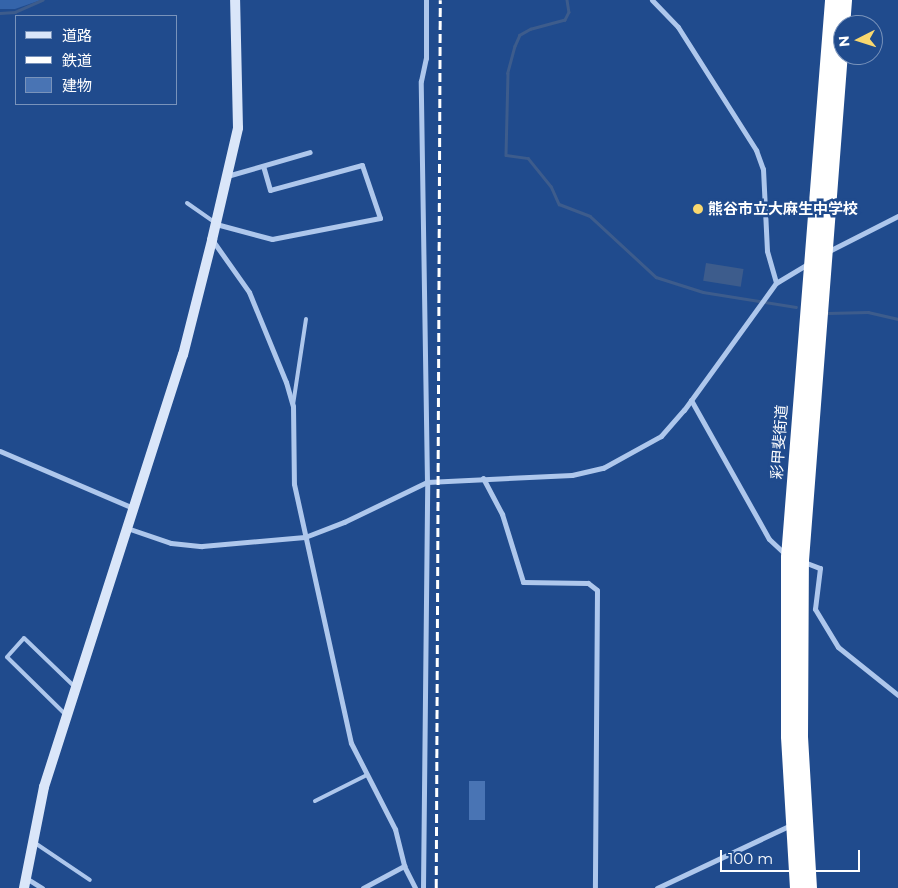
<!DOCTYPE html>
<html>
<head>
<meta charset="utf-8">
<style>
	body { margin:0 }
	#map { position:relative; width:898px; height:888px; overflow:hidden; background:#204b8d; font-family:Montserrat,"Noto Sans JP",sans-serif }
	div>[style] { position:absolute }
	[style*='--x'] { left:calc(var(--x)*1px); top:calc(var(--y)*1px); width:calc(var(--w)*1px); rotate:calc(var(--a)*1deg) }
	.green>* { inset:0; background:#3464aa }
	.water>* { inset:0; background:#3d5c8c; transform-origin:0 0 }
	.stream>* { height:2.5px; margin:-1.25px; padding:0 1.25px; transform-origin:1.25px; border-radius:1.25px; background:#3d5c8c }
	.building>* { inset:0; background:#4974b4; transform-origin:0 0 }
	.lane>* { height:4px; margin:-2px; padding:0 2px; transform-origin:2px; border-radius:2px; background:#aec7ec }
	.street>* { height:5px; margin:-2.5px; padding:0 2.5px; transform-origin:2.5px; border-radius:2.5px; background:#aec7ec }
	.secondary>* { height:10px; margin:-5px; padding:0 5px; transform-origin:5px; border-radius:5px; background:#dae6f9 }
	.highway>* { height:15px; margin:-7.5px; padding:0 7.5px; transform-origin:7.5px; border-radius:7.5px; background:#fff }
	.rail>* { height:2.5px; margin-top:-1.25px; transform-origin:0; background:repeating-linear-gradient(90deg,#fff 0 9px,transparent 0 13px) }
	.dots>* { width:14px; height:14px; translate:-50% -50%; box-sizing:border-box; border:2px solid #204b8d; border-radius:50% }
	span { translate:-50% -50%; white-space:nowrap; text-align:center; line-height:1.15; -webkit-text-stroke:5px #204b8d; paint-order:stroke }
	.poi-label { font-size:15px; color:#fff; font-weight:700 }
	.left { translate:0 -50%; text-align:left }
	.street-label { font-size:15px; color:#fff }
	.legend { position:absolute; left:15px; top:15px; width:162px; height:90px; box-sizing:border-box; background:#204b8d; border:1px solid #7993bb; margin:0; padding:6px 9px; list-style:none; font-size:15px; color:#fff }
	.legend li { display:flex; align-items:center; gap:10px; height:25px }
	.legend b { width:25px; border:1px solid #7993bb }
	.north { position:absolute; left:833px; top:15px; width:50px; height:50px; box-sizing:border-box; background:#204b8d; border:1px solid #7993bb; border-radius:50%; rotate:265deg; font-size:14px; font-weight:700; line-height:20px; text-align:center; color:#fff }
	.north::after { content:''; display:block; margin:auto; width:18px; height:22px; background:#f9d86f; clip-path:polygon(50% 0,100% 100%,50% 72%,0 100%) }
	.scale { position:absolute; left:720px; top:850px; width:140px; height:22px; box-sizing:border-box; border:2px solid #fff; border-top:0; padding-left:6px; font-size:15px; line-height:18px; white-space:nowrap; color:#fff; -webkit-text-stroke:4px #204b8d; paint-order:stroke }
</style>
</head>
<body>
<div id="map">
	<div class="green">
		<i style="clip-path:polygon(0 0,41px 0,15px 9px,0 9px)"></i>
	</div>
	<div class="water">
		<i style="left:706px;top:263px;width:38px;height:18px;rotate:9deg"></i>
	</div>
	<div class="stream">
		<i style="--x:567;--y:0;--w:12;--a:81"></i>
		<i style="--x:569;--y:12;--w:9;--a:117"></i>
		<i style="--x:565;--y:20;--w:35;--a:165"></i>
		<i style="--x:531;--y:29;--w:13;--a:151"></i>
		<i style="--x:520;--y:35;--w:12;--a:114"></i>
		<i style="--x:515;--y:46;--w:28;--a:105"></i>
		<i style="--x:508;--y:73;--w:82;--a:91.4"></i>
		<i style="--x:506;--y:155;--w:22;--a:8"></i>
		<i style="--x:528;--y:158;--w:36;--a:51"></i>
		<i style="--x:551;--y:186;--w:20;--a:66"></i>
		<i style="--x:559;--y:204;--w:33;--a:21"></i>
		<i style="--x:590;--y:216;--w:90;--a:42.7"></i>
		<i style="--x:656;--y:277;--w:49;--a:17.7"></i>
		<i style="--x:703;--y:292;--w:94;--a:9.2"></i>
		<i style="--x:0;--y:13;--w:15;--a:-4"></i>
		<i style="--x:15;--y:12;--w:30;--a:-24"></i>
		<i style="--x:828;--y:313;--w:40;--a:-1.4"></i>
		<i style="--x:868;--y:312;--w:31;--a:13"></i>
	</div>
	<div class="building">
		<i style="left:469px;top:781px;width:16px;height:39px"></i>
	</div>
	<div class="lane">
		<i style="--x:187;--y:203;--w:33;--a:35"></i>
		<i style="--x:293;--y:405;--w:87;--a:-81.4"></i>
		<i style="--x:65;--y:714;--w:81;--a:-135.5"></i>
		<i style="--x:7;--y:657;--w:25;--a:-48"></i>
		<i style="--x:24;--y:638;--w:71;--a:43.9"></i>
		<i style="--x:315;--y:801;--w:58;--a:-26.6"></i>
		<i style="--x:35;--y:843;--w:66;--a:33.9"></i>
	</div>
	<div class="street">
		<i style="--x:652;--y:0;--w:37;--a:46"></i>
		<i style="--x:678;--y:27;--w:146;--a:57.6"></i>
		<i style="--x:756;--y:150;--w:20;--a:70"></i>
		<i style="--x:763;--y:169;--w:82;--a:87.2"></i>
		<i style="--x:767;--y:251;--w:33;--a:74"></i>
		<i style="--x:227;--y:176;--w:86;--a:-16.1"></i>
		<i style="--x:216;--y:224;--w:58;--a:15"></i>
		<i style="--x:272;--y:239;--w:110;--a:-11"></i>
		<i style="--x:380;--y:218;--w:56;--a:-108.8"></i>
		<i style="--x:362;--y:165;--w:95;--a:164.8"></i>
		<i style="--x:270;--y:190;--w:25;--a:-106"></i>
		<i style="--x:213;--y:241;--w:62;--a:54.8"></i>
		<i style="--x:249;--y:292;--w:97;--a:67.7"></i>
		<i style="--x:286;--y:382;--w:25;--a:74"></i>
		<i style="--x:293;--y:406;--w:78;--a:89.3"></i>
		<i style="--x:294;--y:484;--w:265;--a:77.6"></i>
		<i style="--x:351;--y:743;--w:97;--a:62.9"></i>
		<i style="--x:395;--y:829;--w:38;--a:76"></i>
		<i style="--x:404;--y:866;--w:25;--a:63"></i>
		<i style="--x:827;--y:252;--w:80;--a:-26.9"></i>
		<i style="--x:691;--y:400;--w:159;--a:60.7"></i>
		<i style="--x:769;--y:539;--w:22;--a:43"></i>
		<i style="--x:0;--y:451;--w:145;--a:23.2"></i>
		<i style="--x:483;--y:478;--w:41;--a:62.2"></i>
		<i style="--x:502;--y:514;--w:71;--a:72.8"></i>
		<i style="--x:523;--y:582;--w:65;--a:0.9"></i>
		<i style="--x:588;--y:583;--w:11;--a:38"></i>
		<i style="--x:597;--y:590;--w:298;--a:90.4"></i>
		<i style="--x:127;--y:528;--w:46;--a:18.8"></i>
		<i style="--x:171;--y:543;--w:31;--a:6"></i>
		<i style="--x:202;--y:546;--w:103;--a:-5"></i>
		<i style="--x:305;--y:537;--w:42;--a:-21"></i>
		<i style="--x:344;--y:522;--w:92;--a:-25.7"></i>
		<i style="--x:427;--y:482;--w:145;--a:-2.8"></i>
		<i style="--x:572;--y:475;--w:32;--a:-13"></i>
		<i style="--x:603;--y:468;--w:66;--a:-28.9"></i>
		<i style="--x:661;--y:436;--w:35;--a:-49"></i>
		<i style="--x:684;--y:410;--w:157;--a:-54.1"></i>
		<i style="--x:776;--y:283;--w:39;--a:-31"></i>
		<i style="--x:804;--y:562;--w:17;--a:21"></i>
		<i style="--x:820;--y:568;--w:41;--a:97"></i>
		<i style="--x:815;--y:609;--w:44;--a:58.8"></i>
		<i style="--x:838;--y:647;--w:77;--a:38.7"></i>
		<i style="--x:26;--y:878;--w:19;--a:32"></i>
		<i style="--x:363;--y:888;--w:47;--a:-28.2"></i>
		<i style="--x:423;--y:888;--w:406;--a:-89.4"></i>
		<i style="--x:427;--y:482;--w:401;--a:-90.9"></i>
		<i style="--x:421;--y:81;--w:24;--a:-78"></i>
		<i style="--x:426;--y:58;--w:58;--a:-90"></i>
		<i style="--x:657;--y:888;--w:148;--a:-25.2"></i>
	</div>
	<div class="secondary">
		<i style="--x:24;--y:888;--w:103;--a:-78.8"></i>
		<i style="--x:44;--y:787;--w:454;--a:-72.2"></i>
		<i style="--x:183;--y:355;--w:119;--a:-75.8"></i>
		<i style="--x:212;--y:240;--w:115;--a:-76.9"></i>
		<i style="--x:238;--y:128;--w:128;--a:-91.3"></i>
	</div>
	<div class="highway">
		<i style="--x:797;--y:888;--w:152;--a:-93.4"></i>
		<i style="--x:788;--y:736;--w:179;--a:-90"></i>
		<i style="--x:788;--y:557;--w:559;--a:-85.48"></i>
		<i style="--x:809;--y:888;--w:152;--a:-93.4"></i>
		<i style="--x:800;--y:736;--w:176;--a:-89.7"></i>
		<i style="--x:801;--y:560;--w:562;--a:-85.61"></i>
	</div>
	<div class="rail">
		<i style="--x:436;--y:888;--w:888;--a:-89.74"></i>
	</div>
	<div class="dots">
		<i style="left:698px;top:209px;background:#f9d86f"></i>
	</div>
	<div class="poi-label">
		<span class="left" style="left:708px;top:209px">熊谷市立大麻生中学校</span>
	</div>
	<div class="street-label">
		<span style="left:779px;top:442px;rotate:-86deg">彩甲斐街道</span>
	</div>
	<ul class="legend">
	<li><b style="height:6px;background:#dae6f9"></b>道路</li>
	<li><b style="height:6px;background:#fff"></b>鉄道</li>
	<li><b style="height:14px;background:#4974b4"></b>建物</li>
	</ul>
	<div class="north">N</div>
	<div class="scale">100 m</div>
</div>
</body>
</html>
